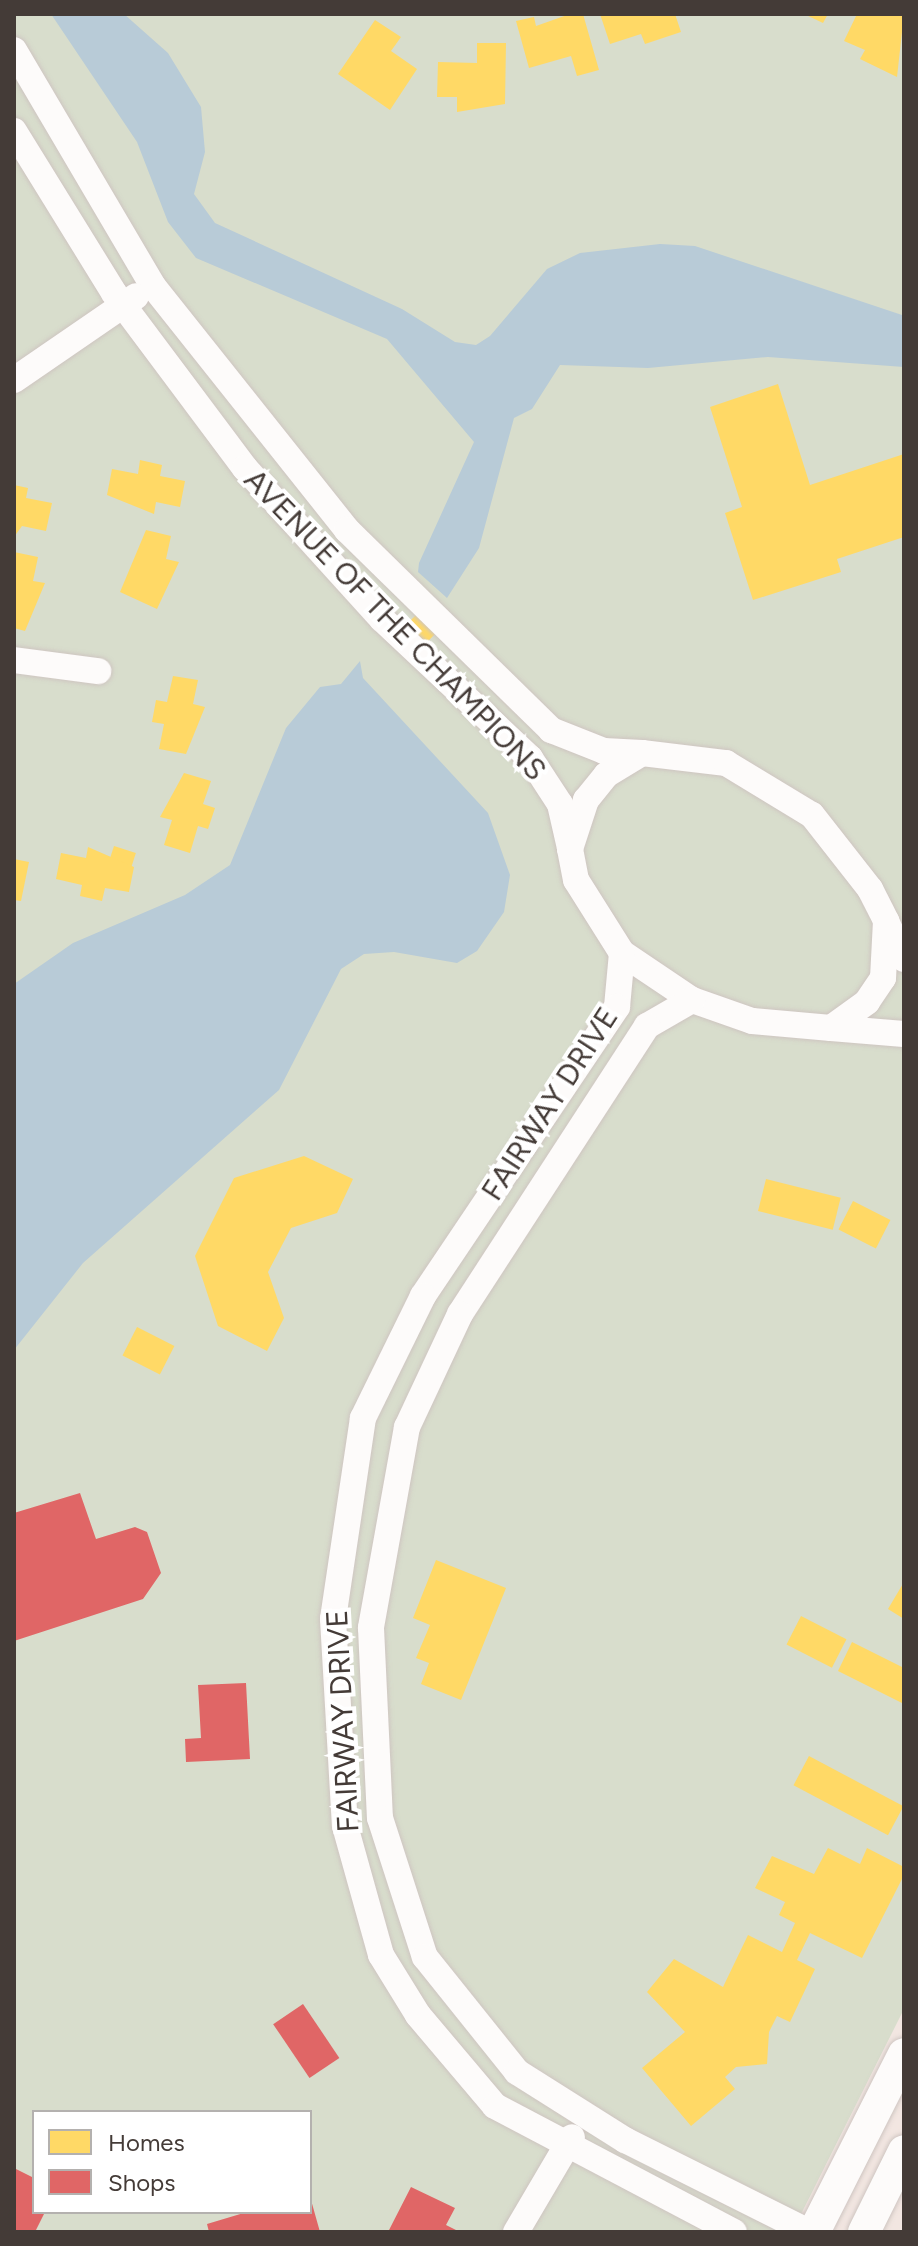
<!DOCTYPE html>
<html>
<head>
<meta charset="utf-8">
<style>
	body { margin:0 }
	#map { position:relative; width:918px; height:2246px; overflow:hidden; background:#f2e6e1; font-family:Figtree,sans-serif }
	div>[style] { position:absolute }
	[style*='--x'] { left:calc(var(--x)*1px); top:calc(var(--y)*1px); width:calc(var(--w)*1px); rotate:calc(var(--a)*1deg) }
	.green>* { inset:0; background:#d8ddcc }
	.water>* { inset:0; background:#b8cbd7 }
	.homes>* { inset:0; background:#ffd966; transform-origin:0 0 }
	.shops>* { inset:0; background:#e06666; transform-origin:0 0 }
	.roads { filter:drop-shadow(0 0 2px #cec5c1) drop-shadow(0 0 2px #cec5c1) }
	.minor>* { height:26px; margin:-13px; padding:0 13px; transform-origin:13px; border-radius:13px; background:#fdfbfa }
	.major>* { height:32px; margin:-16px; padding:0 16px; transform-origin:16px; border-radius:16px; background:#fdfbfa }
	span { translate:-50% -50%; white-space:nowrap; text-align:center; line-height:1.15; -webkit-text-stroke:8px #fff; paint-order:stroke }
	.street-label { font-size:30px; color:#443b37 }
	.frame { position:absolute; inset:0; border:16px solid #443b37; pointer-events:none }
	.legend { position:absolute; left:32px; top:2110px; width:280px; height:104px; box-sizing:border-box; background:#fff; border:2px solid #b4b1af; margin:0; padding:10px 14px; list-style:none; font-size:24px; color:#443b37 }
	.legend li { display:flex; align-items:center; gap:16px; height:40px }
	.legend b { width:40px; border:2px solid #b4b1af }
</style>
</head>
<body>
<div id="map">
	<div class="green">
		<i style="clip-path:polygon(evenodd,14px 14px,904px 14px,904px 2009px,792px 2232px,14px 2232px,14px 14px,34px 2112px,310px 2112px,310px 2212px,34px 2212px,34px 2112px)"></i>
	</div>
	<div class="water">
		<i style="clip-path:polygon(51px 14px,124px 14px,168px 53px,201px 107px,205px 152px,194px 194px,215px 223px,402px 309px,455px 342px,476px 345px,490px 336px,547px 269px,580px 253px,660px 244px,695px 246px,902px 315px,904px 367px,768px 357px,648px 368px,560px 365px,532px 409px,514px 418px,479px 548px,447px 598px,418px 572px,419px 563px,474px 442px,387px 339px,196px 258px,168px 222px,137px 142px)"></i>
		<i style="clip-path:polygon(360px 661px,363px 678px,488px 813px,510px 875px,504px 912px,477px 951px,457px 963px,394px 952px,364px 954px,341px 969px,279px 1090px,83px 1263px,14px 1350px,14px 984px,73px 943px,185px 895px,230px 865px,286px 728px,320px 687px,341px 684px)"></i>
	</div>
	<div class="homes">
		<i style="clip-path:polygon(570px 14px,583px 14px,599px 70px,577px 76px,571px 56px,529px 68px,516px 21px,534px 17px,536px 26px)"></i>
		<i style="clip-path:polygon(600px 14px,675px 14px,681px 32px,645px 44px,641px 34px,610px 44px)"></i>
		<i style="clip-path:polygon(804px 14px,828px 14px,823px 23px)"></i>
		<i style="clip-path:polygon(857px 14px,904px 14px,897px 77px,860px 59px,865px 50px,844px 41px)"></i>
		<i style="clip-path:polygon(375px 20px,401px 37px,391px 51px,417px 69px,390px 110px,338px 74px)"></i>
		<i style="clip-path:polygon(477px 43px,506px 43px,505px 104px,457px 112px,457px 97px,437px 97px,438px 62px,477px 63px)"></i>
		<i style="clip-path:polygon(778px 384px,810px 485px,904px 454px,904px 537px,837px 559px,841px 572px,753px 600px,725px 513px,742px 507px,710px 407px)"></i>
		<i style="clip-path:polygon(140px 460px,162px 465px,160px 476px,185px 481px,180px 507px,156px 502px,154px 514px,107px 495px,112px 469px,138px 474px)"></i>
		<i style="clip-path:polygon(14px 485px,28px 488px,26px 498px,52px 503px,46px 531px,22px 526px,14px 537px)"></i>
		<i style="clip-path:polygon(146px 530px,171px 536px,166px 559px,179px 562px,157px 609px,120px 592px)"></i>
		<i style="clip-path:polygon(14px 552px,38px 557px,33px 581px,45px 583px,25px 631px,14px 628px)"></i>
		<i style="left:416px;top:615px;width:27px;height:17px;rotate:45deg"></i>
		<i style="clip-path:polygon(173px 676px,198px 680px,193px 704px,205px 707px,186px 754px,159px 749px,164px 724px,152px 722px,156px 700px,167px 702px)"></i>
		<i style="clip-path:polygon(184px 773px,211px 781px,203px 804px,215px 808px,208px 829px,198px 826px,190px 853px,164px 845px,172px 820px,160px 817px)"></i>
		<i style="left:114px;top:846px;width:23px;height:14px;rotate:18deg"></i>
		<i style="clip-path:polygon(88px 847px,134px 867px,129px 892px,105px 888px,102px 901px,80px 896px,82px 885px,56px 879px,61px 853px,86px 858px)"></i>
		<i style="clip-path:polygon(14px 859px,29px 862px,21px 901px,14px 900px)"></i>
		<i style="clip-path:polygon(304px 1156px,353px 1179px,337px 1213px,291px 1228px,268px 1272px,284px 1318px,267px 1351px,218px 1326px,195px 1256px,234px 1178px)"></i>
		<i style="left:766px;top:1179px;width:77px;height:33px;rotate:14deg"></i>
		<i style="left:853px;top:1201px;width:42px;height:32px;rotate:27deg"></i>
		<i style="left:137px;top:1327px;width:42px;height:32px;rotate:27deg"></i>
		<i style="clip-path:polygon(436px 1560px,506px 1588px,461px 1700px,421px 1684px,429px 1663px,416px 1658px,430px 1625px,413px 1618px)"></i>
		<i style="clip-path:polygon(904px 1582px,904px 1619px,888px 1609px)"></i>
		<i style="left:801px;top:1616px;width:51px;height:32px;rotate:27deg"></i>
		<i style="clip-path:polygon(852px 1642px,904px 1668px,904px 1704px,838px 1671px)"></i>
		<i style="left:809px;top:1756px;width:107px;height:33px;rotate:28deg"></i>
		<i style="clip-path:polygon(828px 1848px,860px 1864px,867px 1848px,904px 1867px,904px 1875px,862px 1958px,810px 1933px,797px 1960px,815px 1969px,790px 2022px,777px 2016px,769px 2032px,767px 2064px,736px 2067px,725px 2077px,735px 2089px,691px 2126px,642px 2068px,685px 2032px,647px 1992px,674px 1959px,723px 1987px,748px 1935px,782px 1952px,795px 1923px,779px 1915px,785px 1902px,755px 1888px,772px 1856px,814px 1874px)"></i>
	</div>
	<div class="shops">
		<i style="clip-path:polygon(80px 1493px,96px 1539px,135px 1527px,147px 1532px,161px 1573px,143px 1599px,14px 1641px,14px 1513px)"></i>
		<i style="clip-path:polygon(246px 1683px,250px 1759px,186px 1762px,185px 1739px,201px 1738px,198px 1685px)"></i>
		<i style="left:303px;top:2004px;width:65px;height:36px;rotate:56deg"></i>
		<i style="clip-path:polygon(14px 2168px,34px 2178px,34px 2212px,45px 2212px,35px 2232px,14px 2232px)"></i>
		<i style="clip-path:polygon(411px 2187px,455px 2208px,446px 2225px,460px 2232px,388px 2232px)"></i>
		<i style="clip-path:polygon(311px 2200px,320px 2232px,209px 2232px,207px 2224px,247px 2212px,310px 2212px)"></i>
	</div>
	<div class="roads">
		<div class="minor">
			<i style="--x:14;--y:50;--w:274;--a:59.5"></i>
			<i style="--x:153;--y:286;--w:312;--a:51.5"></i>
			<i style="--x:347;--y:530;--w:286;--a:44.4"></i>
			<i style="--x:551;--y:730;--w:57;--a:21.6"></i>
			<i style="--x:604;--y:751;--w:38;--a:3"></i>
			<i style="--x:14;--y:131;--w:190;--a:58.3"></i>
			<i style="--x:114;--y:293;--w:219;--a:53.2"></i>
			<i style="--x:245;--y:468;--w:204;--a:47.8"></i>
			<i style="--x:382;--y:619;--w:203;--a:43.2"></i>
			<i style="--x:530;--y:758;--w:55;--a:56.9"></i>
			<i style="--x:560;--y:804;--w:45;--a:77.2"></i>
			<i style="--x:14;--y:380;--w:148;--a:-34.5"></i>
			<i style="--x:14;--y:660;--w:85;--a:7.5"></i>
			<i style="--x:886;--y:921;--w:57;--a:93"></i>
			<i style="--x:883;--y:978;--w:29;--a:124"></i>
			<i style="--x:867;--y:1002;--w:44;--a:144.2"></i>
			<i style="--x:831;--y:1028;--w:79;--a:-174.9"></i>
			<i style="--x:752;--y:1021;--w:64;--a:-160.7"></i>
			<i style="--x:692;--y:1000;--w:84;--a:-146.1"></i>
			<i style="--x:622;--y:953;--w:86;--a:-122.2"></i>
			<i style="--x:576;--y:880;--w:32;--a:-101"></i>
			<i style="--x:570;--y:849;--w:52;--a:-71.9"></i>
			<i style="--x:586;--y:800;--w:32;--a:-51"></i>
			<i style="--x:606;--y:775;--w:42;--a:-31.4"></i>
			<i style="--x:642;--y:753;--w:85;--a:6.8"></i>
			<i style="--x:726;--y:763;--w:100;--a:31.2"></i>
			<i style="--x:812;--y:815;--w:94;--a:51.9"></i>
			<i style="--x:870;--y:889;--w:36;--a:63"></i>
			<i style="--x:886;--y:921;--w:42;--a:64.7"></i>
			<i style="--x:622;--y:953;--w:54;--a:95.3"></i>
			<i style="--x:617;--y:1007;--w:348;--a:123.9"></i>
			<i style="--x:423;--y:1296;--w:136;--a:116.2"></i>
			<i style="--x:363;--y:1418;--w:203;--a:98.5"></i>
			<i style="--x:333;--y:1619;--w:207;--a:86.7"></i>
			<i style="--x:345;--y:1826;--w:134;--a:74.4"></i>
			<i style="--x:381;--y:1955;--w:70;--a:58.3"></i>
			<i style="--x:418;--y:2015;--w:119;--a:49.8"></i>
			<i style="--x:495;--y:2106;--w:270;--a:27.8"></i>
			<i style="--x:692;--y:1000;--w:52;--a:150"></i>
			<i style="--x:647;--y:1026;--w:343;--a:123"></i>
			<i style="--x:460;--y:1314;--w:125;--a:115.1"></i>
			<i style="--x:407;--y:1427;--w:204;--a:100.2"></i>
			<i style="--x:371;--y:1628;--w:190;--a:87.3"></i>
			<i style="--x:380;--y:1818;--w:146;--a:72.1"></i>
			<i style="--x:425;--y:1957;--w:147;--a:51.3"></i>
			<i style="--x:517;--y:2072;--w:128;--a:32.2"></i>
			<i style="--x:625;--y:2140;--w:206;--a:26.6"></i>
			<i style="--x:831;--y:1028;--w:73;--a:4.7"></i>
			<i style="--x:516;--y:2232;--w:110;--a:-59.5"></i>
		</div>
		<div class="major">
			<i style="--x:814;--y:2232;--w:199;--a:-63.2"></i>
			<i style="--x:864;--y:2232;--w:90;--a:-63.7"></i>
		</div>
	</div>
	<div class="street-label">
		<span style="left:395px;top:625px;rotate:46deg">AVENUE OF THE CHAMPIONS</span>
		<span style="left:550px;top:1104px;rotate:-57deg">FAIRWAY DRIVE</span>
		<span style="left:343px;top:1721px;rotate:-93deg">FAIRWAY DRIVE</span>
	</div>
	<div class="frame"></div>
	<ul class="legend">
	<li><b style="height:22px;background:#ffd966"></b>Homes</li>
	<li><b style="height:22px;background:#e06666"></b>Shops</li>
	</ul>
</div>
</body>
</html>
